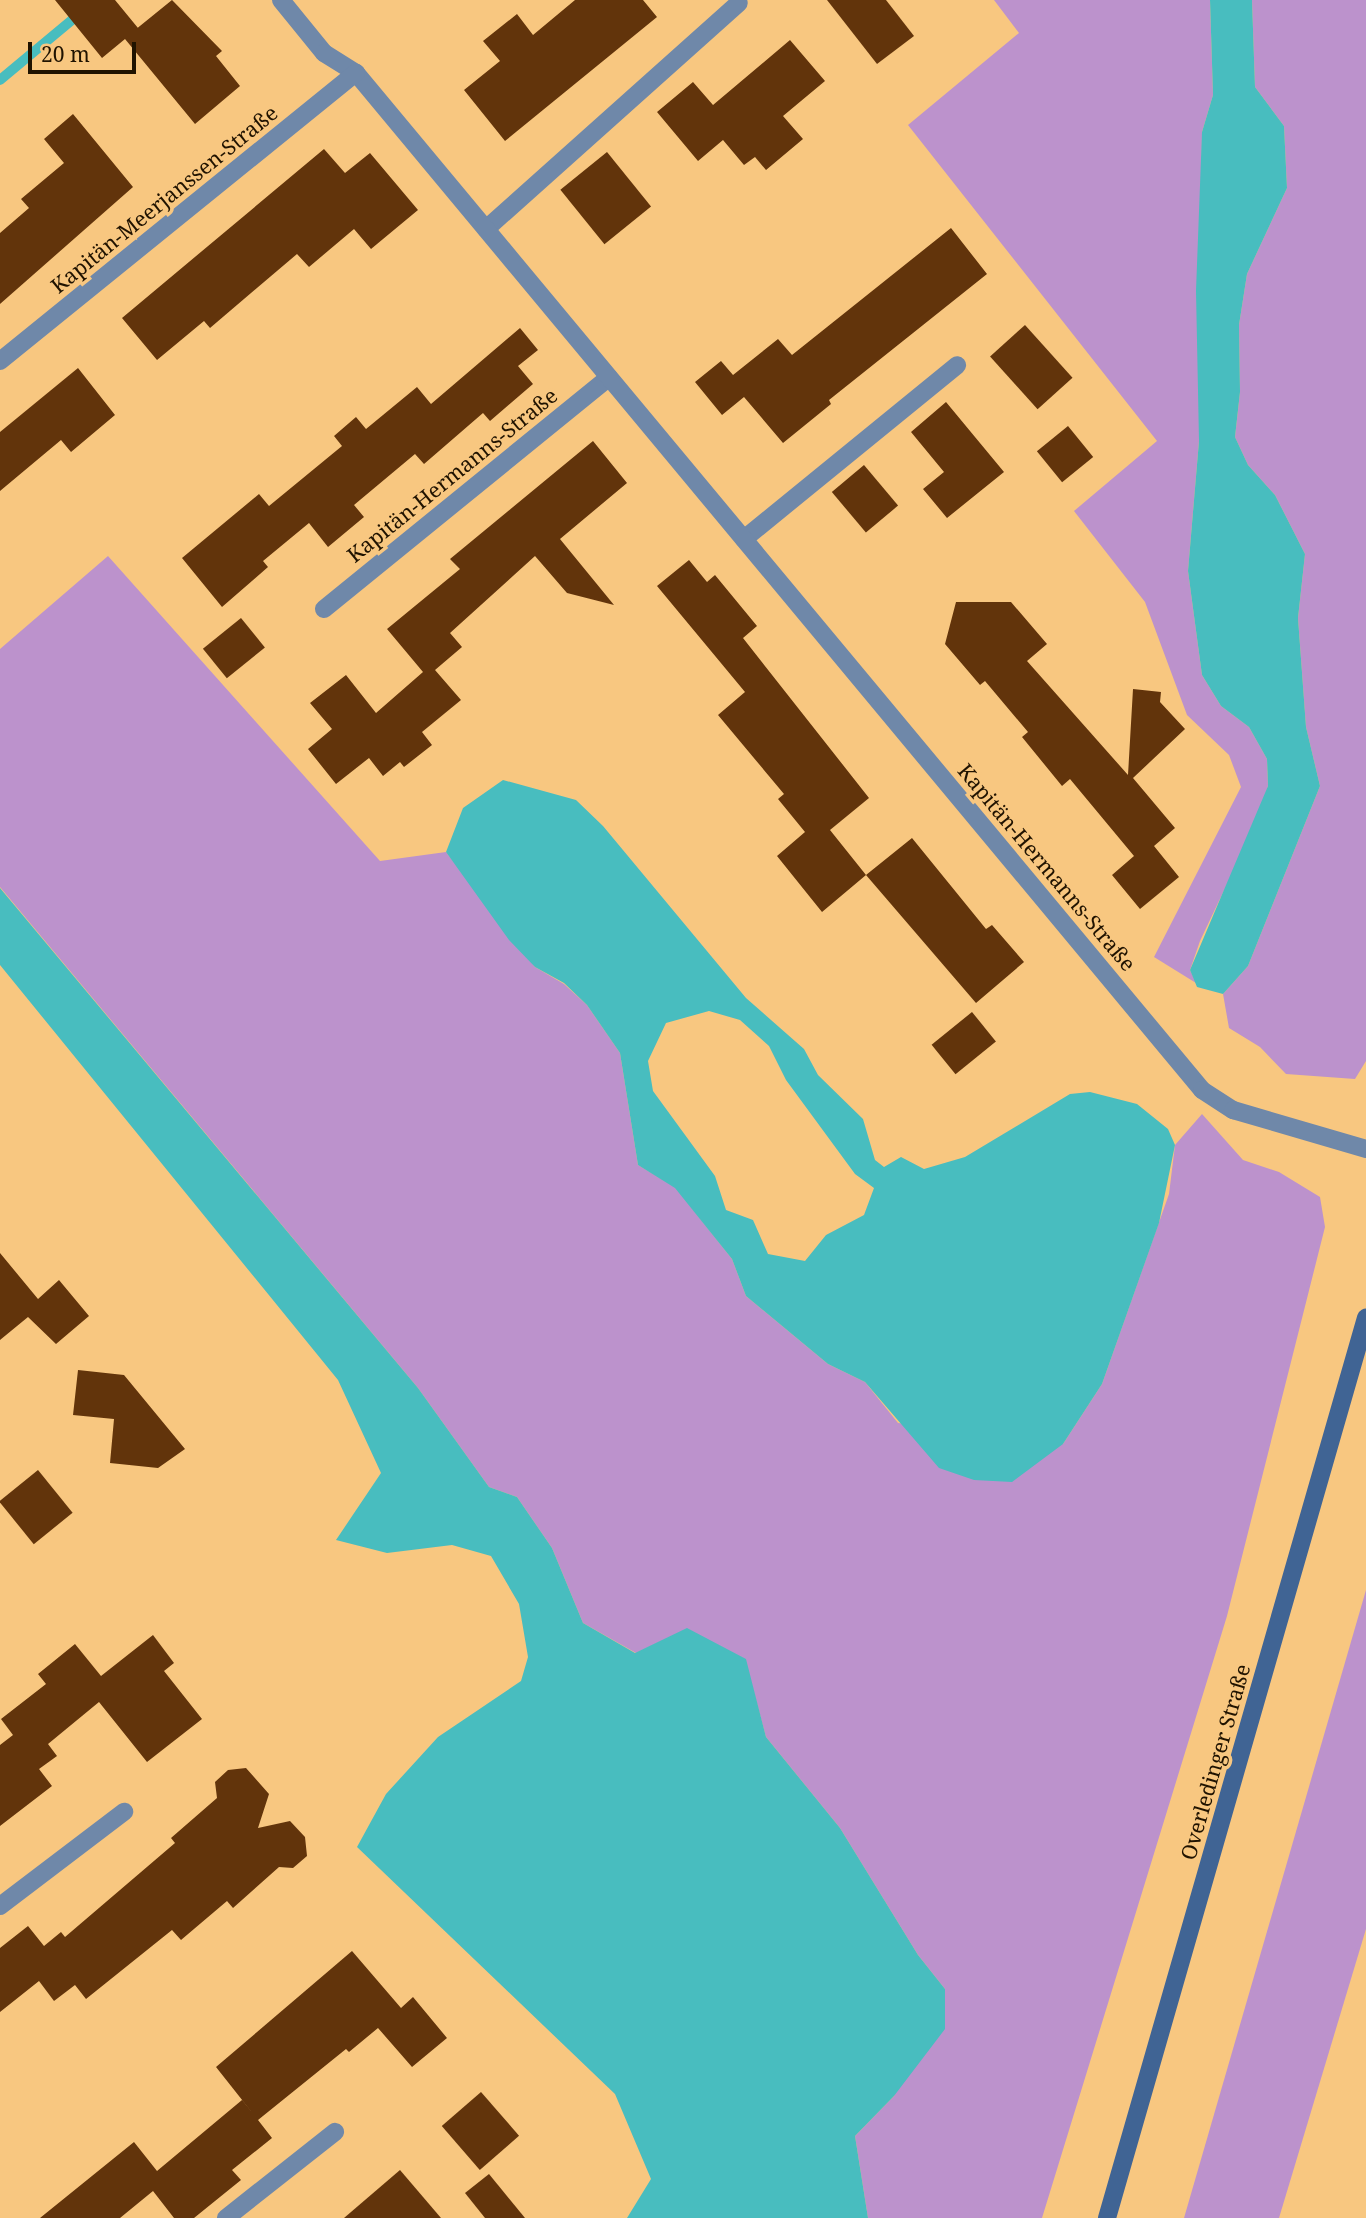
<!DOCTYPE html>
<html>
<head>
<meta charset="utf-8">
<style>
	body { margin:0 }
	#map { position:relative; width:1366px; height:2218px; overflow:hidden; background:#f8c780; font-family:"Noto Serif",serif }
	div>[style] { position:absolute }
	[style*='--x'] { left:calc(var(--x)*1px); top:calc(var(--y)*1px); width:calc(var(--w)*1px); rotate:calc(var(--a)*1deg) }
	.green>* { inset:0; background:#bc92cc }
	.water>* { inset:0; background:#48bdbf }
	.stream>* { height:10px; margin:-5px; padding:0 5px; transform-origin:5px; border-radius:5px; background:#48bdbf }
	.building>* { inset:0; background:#62340b; transform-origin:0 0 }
	.lane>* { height:18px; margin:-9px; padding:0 9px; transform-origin:9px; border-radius:9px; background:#6f88a9 }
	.street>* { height:18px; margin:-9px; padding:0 9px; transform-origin:9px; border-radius:9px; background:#6f88a9 }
	.secondary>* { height:18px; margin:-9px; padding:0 9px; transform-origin:9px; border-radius:9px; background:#406494 }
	span { translate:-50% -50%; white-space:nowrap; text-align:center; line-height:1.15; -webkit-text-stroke:7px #f8c780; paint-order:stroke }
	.street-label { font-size:21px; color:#201300 }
	.scale { position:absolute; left:28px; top:42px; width:108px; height:32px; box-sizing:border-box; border:4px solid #201300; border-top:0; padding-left:9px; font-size:21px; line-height:24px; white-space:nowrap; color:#201300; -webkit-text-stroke:5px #f8c780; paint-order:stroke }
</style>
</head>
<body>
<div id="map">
	<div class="green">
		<i style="clip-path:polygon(994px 0,1210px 0,1213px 95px,1202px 132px,1199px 441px,1188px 571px,1202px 675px,1221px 706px,1249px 727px,1267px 759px,1268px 786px,1256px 823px,1200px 941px,1190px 970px,1196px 983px,1154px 957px,1241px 787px,1229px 755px,1187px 715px,1145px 602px,1074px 511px,1157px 441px,908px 125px,1019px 33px)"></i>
		<i style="clip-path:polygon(1252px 0,1366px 0,1366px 1061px,1355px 1079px,1286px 1074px,1260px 1047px,1229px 1028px,1223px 994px,1248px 966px,1320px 786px,1306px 727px,1298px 618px,1305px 554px,1275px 495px,1248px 465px,1235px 437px,1240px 392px,1239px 325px,1247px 274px,1287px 188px,1284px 126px,1255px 87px)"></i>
		<i style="clip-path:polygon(108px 556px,380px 861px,446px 852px,535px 967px,564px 984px,587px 1005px,620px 1053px,638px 1165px,675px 1187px,732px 1259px,746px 1296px,828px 1364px,865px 1382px,898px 1423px,1063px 1444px,1102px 1384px,1169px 1194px,1175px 1145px,1202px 1114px,1243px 1160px,1279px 1172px,1320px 1197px,1325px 1227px,1227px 1616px,1042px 2218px,868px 2218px,855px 2136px,894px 2096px,945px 1989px,918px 1955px,840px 1828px,766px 1737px,745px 1659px,687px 1629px,636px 1653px,583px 1623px,552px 1548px,517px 1497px,489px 1487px,418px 1388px,0 887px,0 649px)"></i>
		<i style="clip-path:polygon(1366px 1590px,1366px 1929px,1279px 2218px,1184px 2218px)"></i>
	</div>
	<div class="water">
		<i style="clip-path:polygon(1210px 0,1252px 0,1255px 87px,1284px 126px,1287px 188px,1247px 274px,1239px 325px,1240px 392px,1235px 437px,1248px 465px,1275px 495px,1305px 554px,1298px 618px,1306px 727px,1320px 786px,1248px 966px,1223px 994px,1197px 987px,1190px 970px,1268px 786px,1267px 759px,1249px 727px,1221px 706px,1202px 675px,1188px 571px,1199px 441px,1196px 291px,1202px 132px,1213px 95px)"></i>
		<i style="clip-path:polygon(evenodd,503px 780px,576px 800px,603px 826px,746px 998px,804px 1049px,818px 1075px,863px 1119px,875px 1160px,884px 1167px,901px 1157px,924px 1169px,965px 1157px,1070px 1094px,1090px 1092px,1137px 1104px,1168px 1129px,1175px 1145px,1159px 1223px,1102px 1384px,1063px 1444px,1012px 1482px,974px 1480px,939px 1468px,865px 1382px,828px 1364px,746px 1296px,732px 1259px,675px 1188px,638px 1165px,620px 1053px,587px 1005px,564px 983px,535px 967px,509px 940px,446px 852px,463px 808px,503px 780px,709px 1011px,740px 1020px,769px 1046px,786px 1080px,855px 1174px,874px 1188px,864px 1215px,826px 1235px,805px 1261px,768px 1254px,753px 1220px,726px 1210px,715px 1176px,653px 1091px,648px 1061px,666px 1023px,709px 1011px)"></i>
		<i style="clip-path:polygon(0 888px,418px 1388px,489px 1487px,517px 1497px,552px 1548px,583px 1623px,635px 1653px,687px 1628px,746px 1659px,766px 1737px,840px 1828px,918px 1955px,945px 1989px,945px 2029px,894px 2096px,855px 2136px,868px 2218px,627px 2218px,651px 2179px,615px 2094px,357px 1847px,386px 1794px,438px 1737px,521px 1681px,528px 1657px,519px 1604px,491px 1556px,452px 1545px,387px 1553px,336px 1540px,381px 1473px,338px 1380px,0 965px)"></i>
	</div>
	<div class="stream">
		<i style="--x:0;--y:80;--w:125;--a:-39.8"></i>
	</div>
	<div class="building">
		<i style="clip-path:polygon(55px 0,115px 0,138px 28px,135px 30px,172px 0,222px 51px,216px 56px,240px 86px,195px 124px,125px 39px,102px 58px)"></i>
		<i style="clip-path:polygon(575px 0,643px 0,657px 17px,505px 141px,464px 90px,500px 61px,483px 41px,517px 14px,533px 35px)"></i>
		<i style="clip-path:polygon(827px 0,886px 0,914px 36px,877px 64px)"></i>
		<i style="clip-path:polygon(790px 40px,825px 81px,783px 116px,803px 139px,766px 170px,755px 157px,744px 165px,723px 140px,698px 161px,657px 112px,693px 82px,713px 105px)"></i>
		<i style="clip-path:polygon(73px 114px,133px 187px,0 304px,0 233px,29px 208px,21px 199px,64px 163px,44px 139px)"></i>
		<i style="clip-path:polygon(324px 149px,345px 173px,370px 153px,418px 210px,371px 249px,354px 229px,309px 267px,297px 254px,210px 328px,204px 321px,157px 360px,122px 318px)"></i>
		<i style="left:607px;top:152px;width:70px;height:60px;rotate:51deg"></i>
		<i style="clip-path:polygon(951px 228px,987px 274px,829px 400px,831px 404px,783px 443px,744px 397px,722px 415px,695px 382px,721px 361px,733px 375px,778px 339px,792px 355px)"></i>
		<i style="left:1025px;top:325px;width:71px;height:47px;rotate:48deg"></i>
		<i style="clip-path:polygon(520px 328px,538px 350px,518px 366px,533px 384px,490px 421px,483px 413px,424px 464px,415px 454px,354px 505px,364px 517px,328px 547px,309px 523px,263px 561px,268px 567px,222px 607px,182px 558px,259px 494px,269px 506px,342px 446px,334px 436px,356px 417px,366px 429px,417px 387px,431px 404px)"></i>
		<i style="clip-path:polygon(78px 368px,115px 415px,71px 452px,61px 440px,0 491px,0 432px)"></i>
		<i style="clip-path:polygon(946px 402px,1004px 472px,947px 518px,923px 489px,944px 472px,911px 432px)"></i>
		<i style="left:1068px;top:426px;width:40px;height:40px;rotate:51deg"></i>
		<i style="clip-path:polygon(593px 441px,627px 483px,560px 539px,614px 605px,567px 593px,535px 556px,450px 633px,462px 647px,435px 670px,461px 700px,422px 732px,432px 745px,404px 767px,400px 762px,383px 776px,369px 758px,336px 784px,308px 749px,332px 729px,310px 703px,346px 675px,376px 713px,423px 672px,387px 629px,460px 569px,450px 559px)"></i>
		<i style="left:864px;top:465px;width:53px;height:42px;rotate:50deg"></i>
		<i style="clip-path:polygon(689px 560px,707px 582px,715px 575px,757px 626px,743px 638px,869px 798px,830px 830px,866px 875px,822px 912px,777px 856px,805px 832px,778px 799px,784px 794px,718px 715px,745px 692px,657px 586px)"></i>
		<i style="clip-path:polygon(956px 602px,1011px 602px,1047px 644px,1027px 661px,1128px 775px,1133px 689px,1161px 692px,1160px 702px,1185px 729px,1133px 778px,1175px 828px,1154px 846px,1179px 877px,1140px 909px,1112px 875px,1134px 856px,1070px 779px,1062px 786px,1022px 737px,1028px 732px,985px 681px,980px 685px,945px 644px)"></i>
		<i style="left:241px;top:618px;width:38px;height:49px;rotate:51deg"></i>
		<i style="clip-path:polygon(912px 838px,986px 929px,992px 925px,1024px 962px,976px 1003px,866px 875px)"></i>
		<i style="left:972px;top:1012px;width:38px;height:52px;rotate:51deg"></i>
		<i style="clip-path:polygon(0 1253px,38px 1299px,59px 1280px,89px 1316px,56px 1344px,28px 1317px,0 1340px)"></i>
		<i style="clip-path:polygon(78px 1370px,124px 1375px,185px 1449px,158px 1468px,110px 1463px,114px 1419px,73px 1415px)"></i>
		<i style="left:38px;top:1470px;width:55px;height:50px;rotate:51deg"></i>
		<i style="clip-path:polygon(153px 1635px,174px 1663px,164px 1671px,202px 1719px,147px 1762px,99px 1702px,48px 1744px,57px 1756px,39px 1769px,52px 1786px,0 1826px,0 1745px,13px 1735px,1px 1719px,46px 1684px,38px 1674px,75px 1644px,101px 1676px)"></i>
		<i style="clip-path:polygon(246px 1768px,269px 1794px,258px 1828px,290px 1821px,305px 1837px,307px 1856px,293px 1868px,279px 1867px,233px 1908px,227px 1901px,181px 1940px,172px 1930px,86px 1999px,75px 1985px,54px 2001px,39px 1981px,0 2012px,0 1948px,28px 1926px,44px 1946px,61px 1932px,65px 1937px,175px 1843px,171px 1838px,217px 1798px,215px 1782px,228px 1770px)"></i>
		<i style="clip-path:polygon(352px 1951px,401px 2008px,413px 1997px,447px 2038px,412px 2067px,378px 2028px,349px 2052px,346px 2049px,258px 2120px,272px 2138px,232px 2170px,241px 2180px,194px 2218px,174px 2218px,153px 2191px,120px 2218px,40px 2218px,134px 2142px,157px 2171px,242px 2100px,254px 2115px,216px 2067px)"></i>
		<i style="left:481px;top:2092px;width:58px;height:52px;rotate:49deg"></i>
		<i style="clip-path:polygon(400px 2170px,441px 2218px,344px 2218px)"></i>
		<i style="clip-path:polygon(489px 2174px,525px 2218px,485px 2218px,465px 2193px)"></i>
	</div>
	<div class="lane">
		<i style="--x:486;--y:229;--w:339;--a:-41.8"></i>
		<i style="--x:744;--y:539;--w:275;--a:-39.2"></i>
		<i style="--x:324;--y:609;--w:367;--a:-39.1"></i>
		<i style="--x:0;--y:1906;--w:156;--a:-37.2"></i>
		<i style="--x:226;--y:2218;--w:139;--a:-38.3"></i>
	</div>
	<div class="street">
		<i style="--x:281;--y:0;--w:68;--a:50.9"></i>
		<i style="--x:324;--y:53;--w:38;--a:32"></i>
		<i style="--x:356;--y:73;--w:1323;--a:50.24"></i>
		<i style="--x:1202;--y:1090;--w:37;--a:33"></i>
		<i style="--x:1233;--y:1110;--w:139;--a:16.3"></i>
		<i style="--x:0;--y:361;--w:458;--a:-39"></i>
	</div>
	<div class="secondary">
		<i style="--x:1107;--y:2218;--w:937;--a:-73.95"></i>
	</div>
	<div class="street-label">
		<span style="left:164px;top:199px;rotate:-39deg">Kapitän-Meerjanssen-Straße</span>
		<span style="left:452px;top:475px;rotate:-39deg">Kapitän-Hermanns-Straße</span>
		<span style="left:1047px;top:867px;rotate:50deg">Kapitän-Hermanns-Straße</span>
		<span style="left:1215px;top:1762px;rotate:-74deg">Overledinger Straße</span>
	</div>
	<div class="scale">20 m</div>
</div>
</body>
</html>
